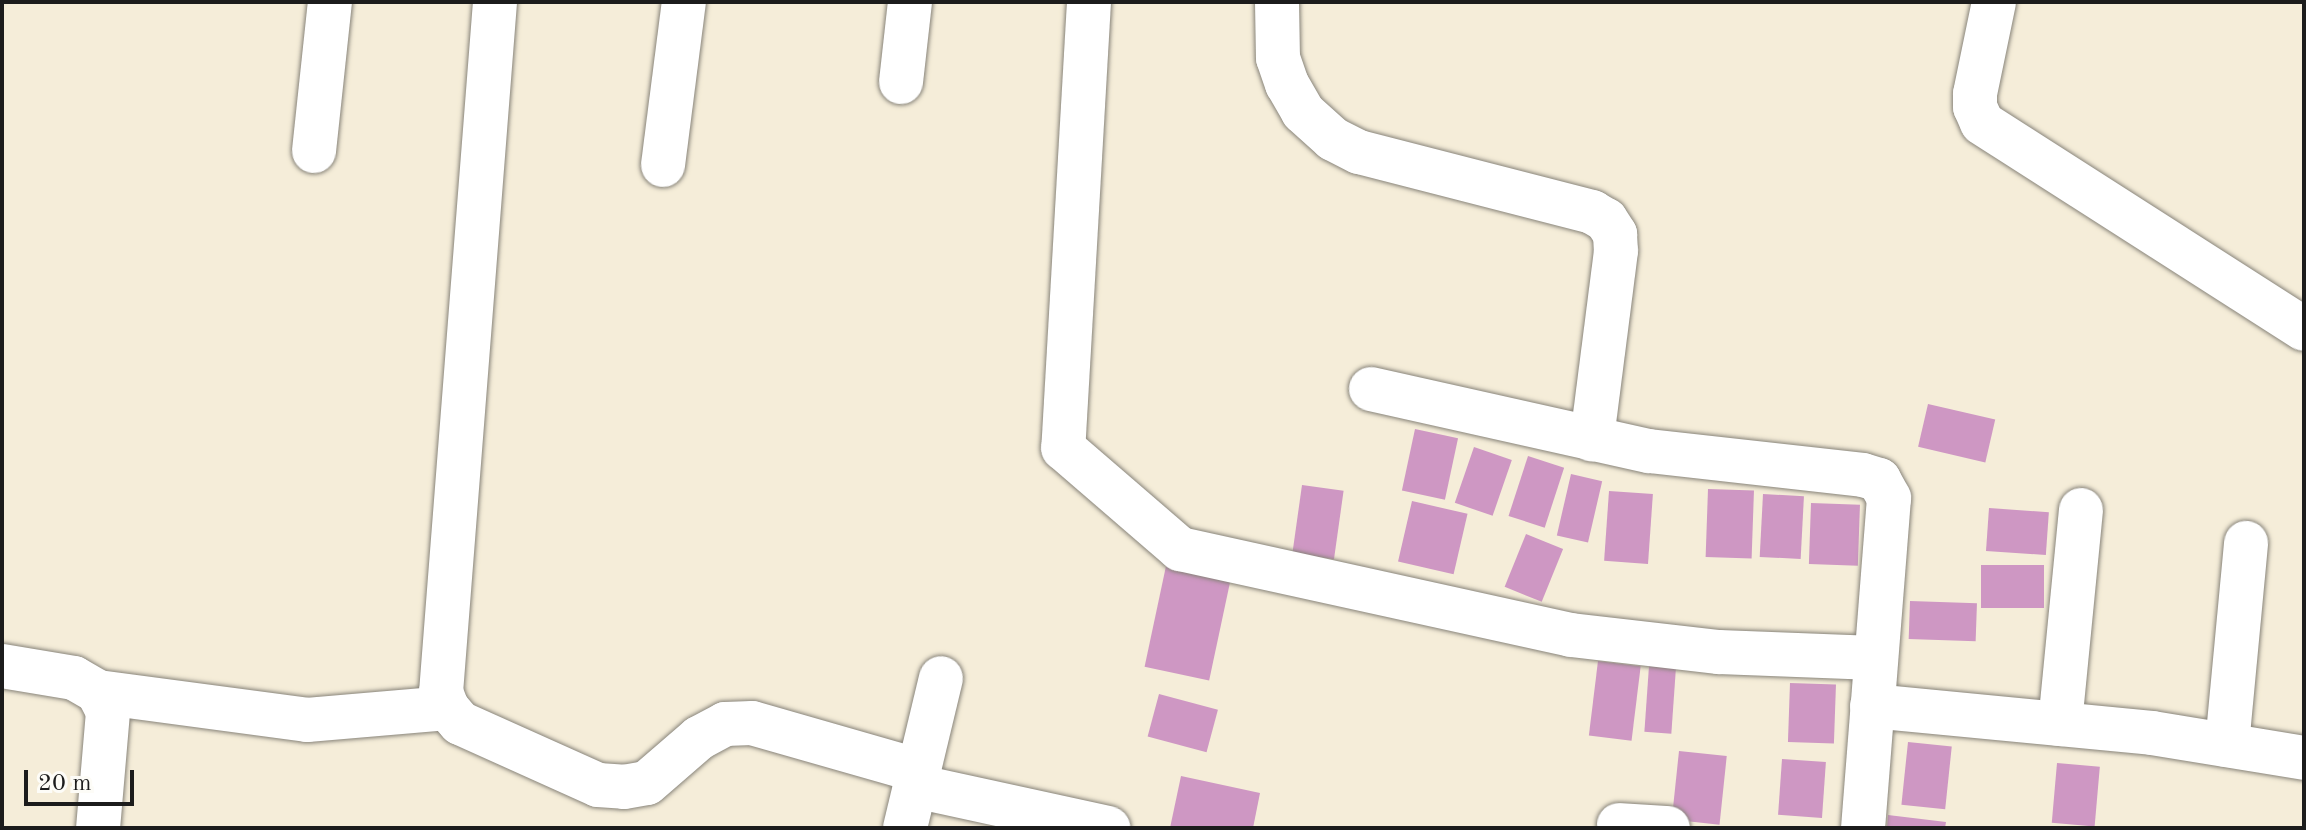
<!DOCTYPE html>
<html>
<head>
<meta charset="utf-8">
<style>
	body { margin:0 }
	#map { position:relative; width:2306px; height:830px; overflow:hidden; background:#f5edd9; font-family:"Old Standard TT",serif }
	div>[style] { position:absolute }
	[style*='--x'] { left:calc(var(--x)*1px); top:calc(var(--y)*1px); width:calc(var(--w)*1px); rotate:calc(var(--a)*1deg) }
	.building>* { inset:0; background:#ce97c3; transform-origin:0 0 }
	.roads { filter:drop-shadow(0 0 2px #88847a) drop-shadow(0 0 2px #88847a) }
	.minor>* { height:44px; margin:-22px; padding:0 22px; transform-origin:22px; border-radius:22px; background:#fff }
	span { translate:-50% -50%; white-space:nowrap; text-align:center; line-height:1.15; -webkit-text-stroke:6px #fdfcf7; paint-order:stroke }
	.frame { position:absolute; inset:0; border:4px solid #1c1c1c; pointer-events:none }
	.scale { position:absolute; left:24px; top:770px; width:110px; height:36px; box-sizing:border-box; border:4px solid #1c1c1c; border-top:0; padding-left:10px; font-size:24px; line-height:28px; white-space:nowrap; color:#1c1c1c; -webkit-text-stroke:6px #fdfcf7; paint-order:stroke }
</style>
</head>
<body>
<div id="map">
	<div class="building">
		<i style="left:1928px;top:404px;width:69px;height:44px;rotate:13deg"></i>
		<i style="left:1415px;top:429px;width:44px;height:63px;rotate:12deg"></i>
		<i style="left:1474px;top:447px;width:40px;height:59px;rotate:19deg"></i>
		<i style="left:1528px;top:456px;width:38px;height:63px;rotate:18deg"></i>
		<i style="left:1571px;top:474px;width:32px;height:63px;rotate:13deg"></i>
		<i style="left:1302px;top:485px;width:42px;height:69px;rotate:8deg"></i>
		<i style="left:1708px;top:489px;width:46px;height:68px;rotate:2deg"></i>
		<i style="left:1609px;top:491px;width:44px;height:70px;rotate:4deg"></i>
		<i style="left:1763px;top:494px;width:41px;height:63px;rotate:3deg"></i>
		<i style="left:1412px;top:501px;width:57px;height:62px;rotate:13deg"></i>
		<i style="left:1811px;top:503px;width:49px;height:61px;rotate:2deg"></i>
		<i style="left:1989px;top:508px;width:60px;height:43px;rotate:4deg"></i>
		<i style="left:1526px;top:534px;width:40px;height:57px;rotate:22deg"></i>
		<i style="left:1981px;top:565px;width:63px;height:43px"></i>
		<i style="left:1166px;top:566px;width:66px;height:103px;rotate:12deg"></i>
		<i style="left:1910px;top:601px;width:67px;height:38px;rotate:2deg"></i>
		<i style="left:1598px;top:661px;width:43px;height:75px;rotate:7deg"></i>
		<i style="left:1649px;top:666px;width:27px;height:66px;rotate:4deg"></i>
		<i style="left:1790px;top:683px;width:46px;height:59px;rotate:2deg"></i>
		<i style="left:1159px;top:694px;width:61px;height:44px;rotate:15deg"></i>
		<i style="left:1908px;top:742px;width:44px;height:63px;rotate:6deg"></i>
		<i style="left:1679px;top:751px;width:48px;height:69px;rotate:6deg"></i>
		<i style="left:1782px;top:759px;width:44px;height:56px;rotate:4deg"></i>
		<i style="left:2057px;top:763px;width:43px;height:60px;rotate:5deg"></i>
		<i style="clip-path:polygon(1181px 776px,1260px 793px,1253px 828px,1170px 828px)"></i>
		<i style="clip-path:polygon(1888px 815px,1946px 822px,1945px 828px,1887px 828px)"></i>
	</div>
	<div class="roads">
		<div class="minor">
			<i style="--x:495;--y:2;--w:692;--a:94.47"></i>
			<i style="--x:441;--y:692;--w:17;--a:69"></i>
			<i style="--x:447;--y:708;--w:20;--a:49"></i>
			<i style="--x:460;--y:723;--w:151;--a:24.2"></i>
			<i style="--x:598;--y:785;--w:26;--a:4"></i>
			<i style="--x:624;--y:787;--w:23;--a:-10"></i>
			<i style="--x:647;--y:783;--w:69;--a:-40.9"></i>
			<i style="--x:699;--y:738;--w:30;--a:-28"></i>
			<i style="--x:725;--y:724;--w:27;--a:-2"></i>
			<i style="--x:752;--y:723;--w:174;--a:16"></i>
			<i style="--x:1089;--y:2;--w:447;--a:93.3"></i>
			<i style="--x:1063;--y:448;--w:155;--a:40.8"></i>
			<i style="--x:1180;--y:549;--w:400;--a:12.4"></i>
			<i style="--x:1571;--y:635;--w:149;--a:6.6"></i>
			<i style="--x:1719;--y:652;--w:156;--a:2.2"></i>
			<i style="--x:1277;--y:2;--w:56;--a:89"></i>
			<i style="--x:1278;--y:58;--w:28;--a:71"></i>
			<i style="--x:1287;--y:84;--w:32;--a:60"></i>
			<i style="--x:1303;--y:112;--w:40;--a:42"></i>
			<i style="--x:1333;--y:139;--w:29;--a:27"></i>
			<i style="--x:1359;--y:152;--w:241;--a:14.4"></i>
			<i style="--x:1592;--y:212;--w:16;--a:30"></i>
			<i style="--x:1606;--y:220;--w:17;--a:57"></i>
			<i style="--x:1615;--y:234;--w:17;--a:87"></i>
			<i style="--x:1616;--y:251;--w:190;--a:97.3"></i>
			<i style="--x:1994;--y:2;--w:94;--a:101.7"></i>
			<i style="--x:1975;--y:94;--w:13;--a:90"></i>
			<i style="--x:1975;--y:107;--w:17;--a:66"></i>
			<i style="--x:1982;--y:123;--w:382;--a:32.6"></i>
			<i style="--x:901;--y:82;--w:81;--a:-83.6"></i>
			<i style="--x:314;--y:151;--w:150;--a:-83.9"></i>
			<i style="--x:663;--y:165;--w:164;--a:-82.7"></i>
			<i style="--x:1371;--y:389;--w:285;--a:12.6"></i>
			<i style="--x:1649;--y:451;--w:215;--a:6.4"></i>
			<i style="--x:1863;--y:475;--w:17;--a:17"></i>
			<i style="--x:1879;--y:480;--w:21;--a:61"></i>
			<i style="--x:1889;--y:498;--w:331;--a:94.5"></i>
			<i style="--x:2;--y:666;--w:73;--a:9.5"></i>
			<i style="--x:74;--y:678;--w:28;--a:30"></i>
			<i style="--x:98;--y:692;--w:22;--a:63"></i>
			<i style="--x:108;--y:712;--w:116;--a:94.9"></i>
			<i style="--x:98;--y:692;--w:211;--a:7.6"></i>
			<i style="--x:307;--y:720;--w:141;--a:-4.9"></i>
			<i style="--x:1872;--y:706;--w:281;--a:5.5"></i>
			<i style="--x:2152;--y:733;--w:154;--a:9.3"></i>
			<i style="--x:2060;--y:724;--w:215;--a:-84.4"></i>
			<i style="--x:2227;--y:745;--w:203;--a:-84.6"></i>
			<i style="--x:915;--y:786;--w:198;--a:12.3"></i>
			<i style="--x:1619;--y:825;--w:49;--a:3.5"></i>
			<i style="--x:905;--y:828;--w:154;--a:-76.5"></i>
		</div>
	</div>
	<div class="frame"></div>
	<div class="scale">20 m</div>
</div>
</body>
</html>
